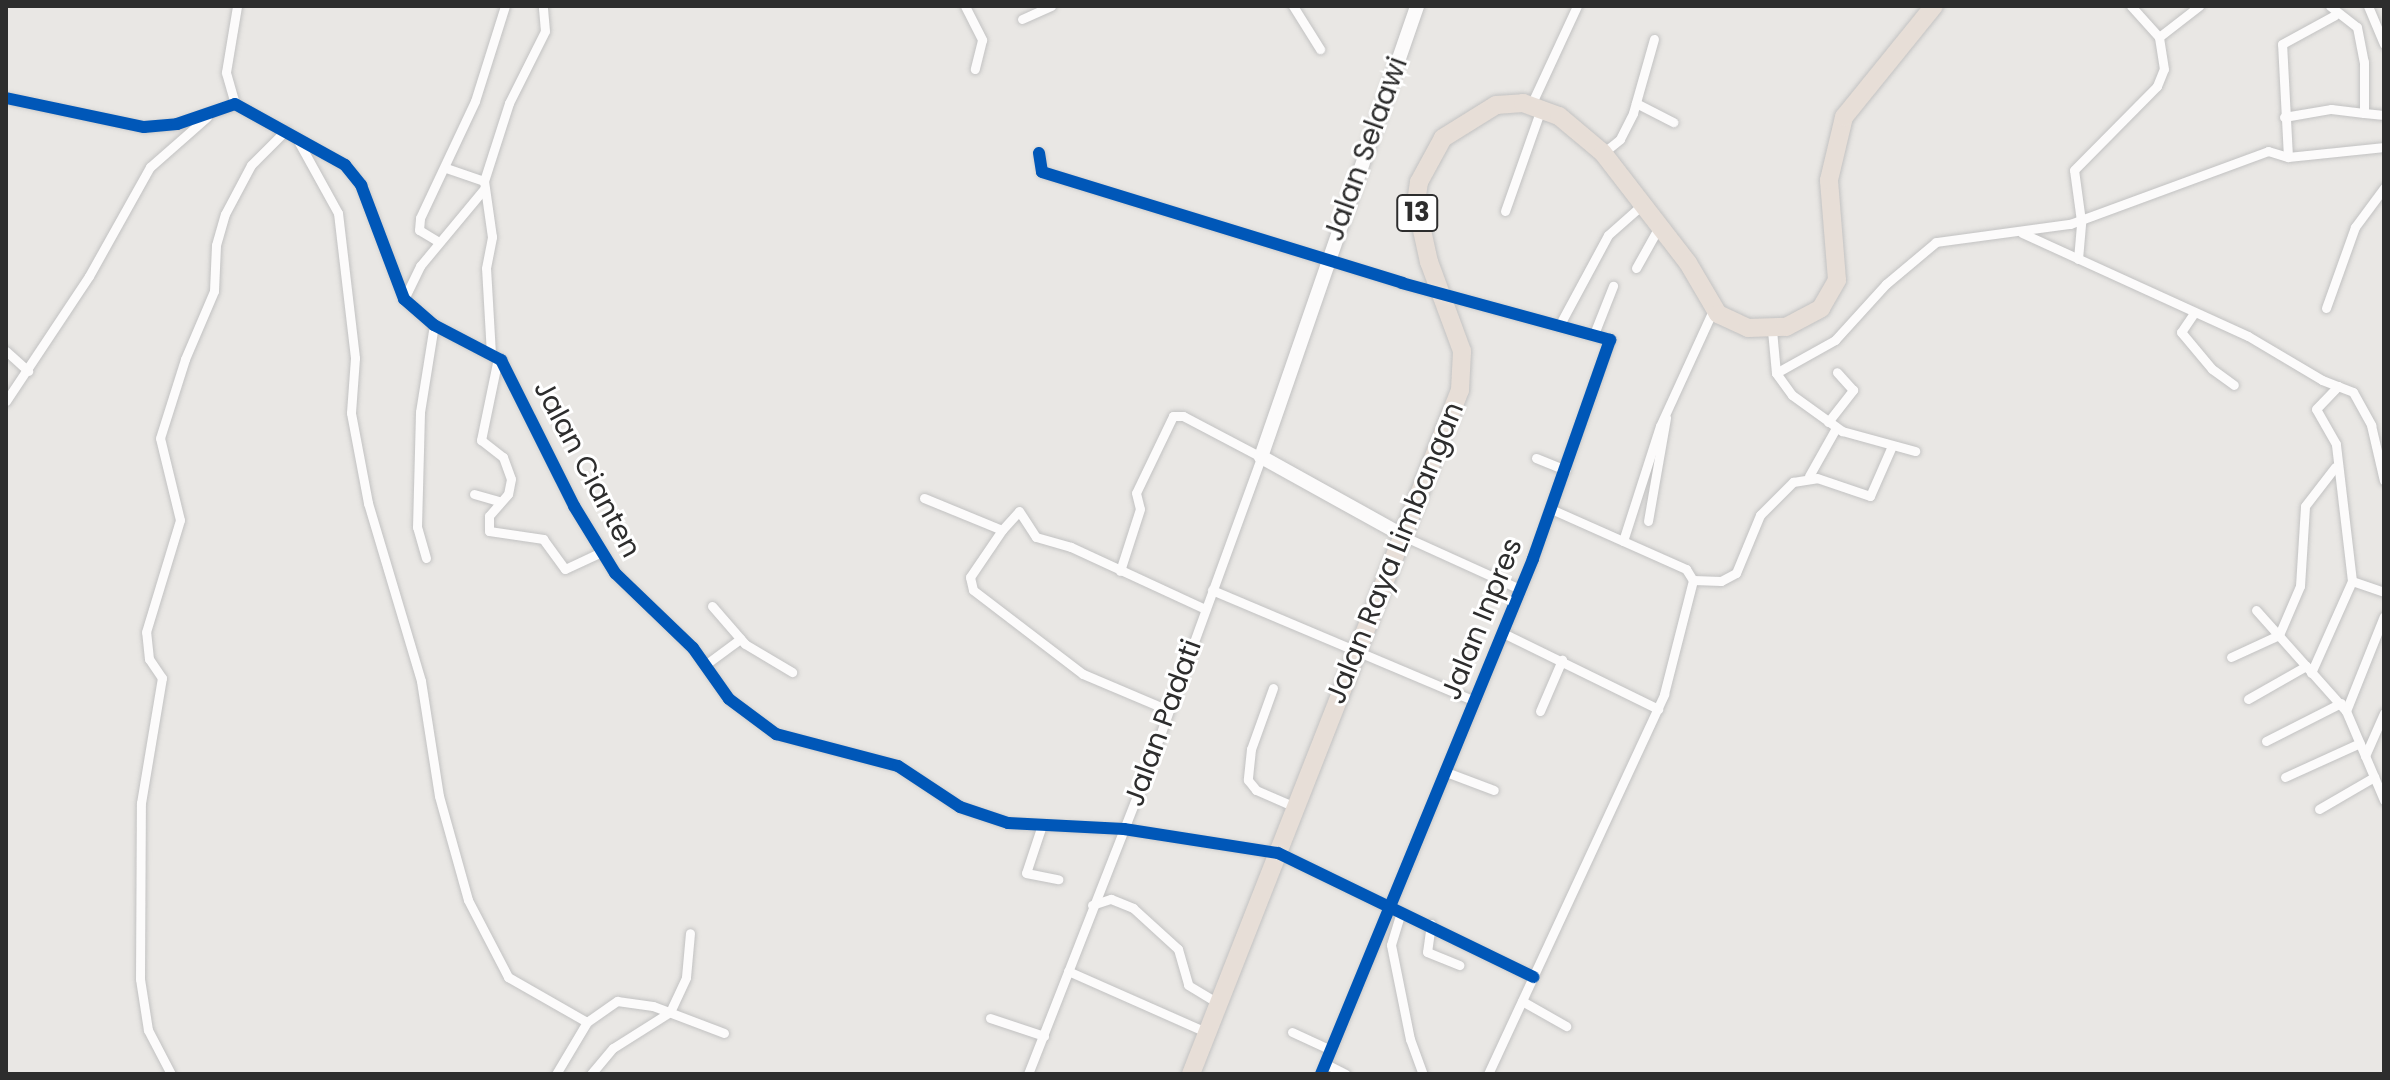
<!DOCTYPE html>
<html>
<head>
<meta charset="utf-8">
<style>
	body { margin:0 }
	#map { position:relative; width:2390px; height:1080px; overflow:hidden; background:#e9e7e4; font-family:Poppins,sans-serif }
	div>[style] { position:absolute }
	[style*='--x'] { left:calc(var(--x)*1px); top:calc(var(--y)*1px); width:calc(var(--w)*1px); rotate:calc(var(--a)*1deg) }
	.roads { filter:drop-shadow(0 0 2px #c2c2c2) drop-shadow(0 0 2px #c2c2c2) }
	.street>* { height:9px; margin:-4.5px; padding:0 4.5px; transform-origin:4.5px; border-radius:4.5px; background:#fcfbfb }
	.secondary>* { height:14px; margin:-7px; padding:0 7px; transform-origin:7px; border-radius:7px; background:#fcfbfb }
	.highway>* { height:18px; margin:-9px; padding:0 9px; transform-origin:9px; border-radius:9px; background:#e7ded7 }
	.cycleway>* { height:12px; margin:-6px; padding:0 6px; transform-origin:6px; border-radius:6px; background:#0057b8 }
	span { translate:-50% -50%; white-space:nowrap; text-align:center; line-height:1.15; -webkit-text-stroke:6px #fff; paint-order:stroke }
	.shield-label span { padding:2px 6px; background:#fff; border:2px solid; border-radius:6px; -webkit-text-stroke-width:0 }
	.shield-label { font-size:26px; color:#2d2d2d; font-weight:700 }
	.street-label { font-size:28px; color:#2d2d2d }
	.frame { position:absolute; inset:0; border:8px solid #2d2d2d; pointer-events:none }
</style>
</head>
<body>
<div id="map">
	<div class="roads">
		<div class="street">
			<i style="--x:965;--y:6;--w:38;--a:63"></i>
			<i style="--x:982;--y:40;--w:30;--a:104"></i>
			<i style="--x:1293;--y:6;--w:51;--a:57.9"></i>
			<i style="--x:2330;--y:6;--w:34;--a:38"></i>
			<i style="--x:2357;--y:27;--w:36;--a:79"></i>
			<i style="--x:2364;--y:62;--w:51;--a:90"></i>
			<i style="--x:2364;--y:113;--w:20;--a:6"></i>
			<i style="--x:2368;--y:6;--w:41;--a:67.2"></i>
			<i style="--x:1022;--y:19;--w:32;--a:-24"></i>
			<i style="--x:2159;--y:37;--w:51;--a:-37.8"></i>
			<i style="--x:6;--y:98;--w:141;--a:11.9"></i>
			<i style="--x:144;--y:127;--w:33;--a:-5"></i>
			<i style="--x:177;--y:124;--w:61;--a:-19"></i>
			<i style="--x:235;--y:104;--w:126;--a:29"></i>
			<i style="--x:345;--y:165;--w:26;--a:51"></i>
			<i style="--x:361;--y:185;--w:122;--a:69.3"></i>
			<i style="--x:404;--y:299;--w:40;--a:41"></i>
			<i style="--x:434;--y:325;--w:76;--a:27.6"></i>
			<i style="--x:501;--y:360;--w:163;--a:63.4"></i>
			<i style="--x:574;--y:506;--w:79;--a:58.5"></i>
			<i style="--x:615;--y:573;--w:108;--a:43.9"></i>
			<i style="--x:693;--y:648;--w:62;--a:54.8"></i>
			<i style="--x:729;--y:699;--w:59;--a:36.7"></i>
			<i style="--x:776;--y:734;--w:126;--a:14.7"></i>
			<i style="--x:898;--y:766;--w:74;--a:33.5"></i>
			<i style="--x:960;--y:807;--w:51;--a:18.4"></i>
			<i style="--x:1008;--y:823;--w:116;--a:3"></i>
			<i style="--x:1124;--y:829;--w:156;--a:8.9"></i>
			<i style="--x:1278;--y:853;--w:284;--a:25.9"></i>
			<i style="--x:1636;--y:103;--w:42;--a:27.2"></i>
			<i style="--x:235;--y:104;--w:33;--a:-106"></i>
			<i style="--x:226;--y:72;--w:67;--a:-80.5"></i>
			<i style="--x:1531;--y:105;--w:109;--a:-65.1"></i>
			<i style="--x:2284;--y:117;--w:48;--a:-9.7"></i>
			<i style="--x:2331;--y:109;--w:33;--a:7"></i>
			<i style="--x:296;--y:137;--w:87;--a:61.1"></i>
			<i style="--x:338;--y:213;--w:146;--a:83.3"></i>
			<i style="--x:355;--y:358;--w:55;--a:94.2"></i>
			<i style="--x:351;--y:413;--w:92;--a:79.3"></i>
			<i style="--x:368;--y:503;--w:186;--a:73.4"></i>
			<i style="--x:421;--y:681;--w:116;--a:81.1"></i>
			<i style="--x:439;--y:796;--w:108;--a:74.4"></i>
			<i style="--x:468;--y:900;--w:87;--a:62.5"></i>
			<i style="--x:508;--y:977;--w:91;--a:29.7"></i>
			<i style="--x:1039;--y:153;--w:19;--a:81"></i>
			<i style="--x:1042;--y:172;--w:377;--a:17.1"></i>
			<i style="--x:1402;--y:283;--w:216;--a:15.3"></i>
			<i style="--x:1610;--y:340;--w:232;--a:109.4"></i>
			<i style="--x:1533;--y:559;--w:557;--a:112.37"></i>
			<i style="--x:1603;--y:153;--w:22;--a:-39"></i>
			<i style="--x:1620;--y:139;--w:29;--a:-63"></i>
			<i style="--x:1633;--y:113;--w:77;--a:-74.2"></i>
			<i style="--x:2288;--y:157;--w:113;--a:-93"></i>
			<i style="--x:2282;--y:44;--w:60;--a:-28.7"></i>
			<i style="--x:446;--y:168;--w:40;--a:18.9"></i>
			<i style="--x:1505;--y:211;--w:108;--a:-70.6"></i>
			<i style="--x:2022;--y:233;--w:248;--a:24.5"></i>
			<i style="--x:2248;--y:336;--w:86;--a:30.7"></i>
			<i style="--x:2322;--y:380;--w:33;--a:21"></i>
			<i style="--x:2353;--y:392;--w:38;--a:61"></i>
			<i style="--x:2371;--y:425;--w:57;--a:76.9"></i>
			<i style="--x:439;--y:242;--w:23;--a:-149"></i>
			<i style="--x:419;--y:230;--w:12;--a:-85"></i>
			<i style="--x:420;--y:218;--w:129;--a:-64.8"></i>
			<i style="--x:475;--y:101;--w:100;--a:-72.5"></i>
			<i style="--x:2078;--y:259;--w:38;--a:-85"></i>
			<i style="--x:2081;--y:221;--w:51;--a:-97.8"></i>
			<i style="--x:2074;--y:170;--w:118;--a:-45.3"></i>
			<i style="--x:2157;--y:86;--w:18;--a:-68"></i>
			<i style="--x:2164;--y:69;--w:32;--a:-99"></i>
			<i style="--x:2159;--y:37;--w:42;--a:-132.1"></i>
			<i style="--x:1636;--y:268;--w:49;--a:-60.8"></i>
			<i style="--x:404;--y:299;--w:37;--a:-64"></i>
			<i style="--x:420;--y:266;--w:100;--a:-50.3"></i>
			<i style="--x:2326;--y:308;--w:86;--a:-70.3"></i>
			<i style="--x:2355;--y:227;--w:49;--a:-53.4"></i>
			<i style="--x:2194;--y:313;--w:23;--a:124"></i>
			<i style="--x:2181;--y:332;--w:48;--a:50"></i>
			<i style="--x:2212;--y:369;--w:27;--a:36"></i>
			<i style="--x:1559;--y:326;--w:103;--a:-61.7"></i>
			<i style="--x:1608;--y:235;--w:47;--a:-41.5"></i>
			<i style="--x:1772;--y:330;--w:43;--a:84.7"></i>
			<i style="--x:1776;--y:373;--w:27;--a:54"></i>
			<i style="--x:1792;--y:395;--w:62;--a:35.8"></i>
			<i style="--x:1842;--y:431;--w:76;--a:15.3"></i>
			<i style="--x:1594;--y:334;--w:52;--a:-68.4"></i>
			<i style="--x:6;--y:351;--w:30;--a:42"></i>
			<i style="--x:491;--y:354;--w:86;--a:-93.3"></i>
			<i style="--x:486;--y:268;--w:32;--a:-79"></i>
			<i style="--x:492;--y:237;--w:57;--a:-98.1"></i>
			<i style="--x:484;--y:181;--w:82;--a:-72.2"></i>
			<i style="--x:509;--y:103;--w:80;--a:-63.4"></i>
			<i style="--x:545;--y:31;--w:25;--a:-95"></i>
			<i style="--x:498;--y:358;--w:84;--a:101.7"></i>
			<i style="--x:481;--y:440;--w:28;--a:38"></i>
			<i style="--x:503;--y:457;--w:23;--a:70"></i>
			<i style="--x:511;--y:479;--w:15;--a:101"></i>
			<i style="--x:508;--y:494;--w:29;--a:131"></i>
			<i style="--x:489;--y:516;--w:15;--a:90"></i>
			<i style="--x:489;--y:531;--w:55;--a:8.4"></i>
			<i style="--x:543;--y:539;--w:37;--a:54"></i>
			<i style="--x:565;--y:569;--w:40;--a:-25"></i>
			<i style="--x:1776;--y:373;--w:68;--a:-29.2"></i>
			<i style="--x:1835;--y:340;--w:76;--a:-47.7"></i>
			<i style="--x:1886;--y:284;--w:65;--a:-40"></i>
			<i style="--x:1936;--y:242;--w:135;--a:-7.7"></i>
			<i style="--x:2070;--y:224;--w:211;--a:-20.2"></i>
			<i style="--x:2268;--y:151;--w:21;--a:17"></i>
			<i style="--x:2288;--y:157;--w:97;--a:-5.9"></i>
			<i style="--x:6;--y:401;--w:150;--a:-56.4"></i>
			<i style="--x:89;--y:276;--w:125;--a:-60.8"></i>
			<i style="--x:150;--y:167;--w:76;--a:-41.3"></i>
			<i style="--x:1828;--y:422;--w:41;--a:-52"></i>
			<i style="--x:1853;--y:390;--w:24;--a:-132"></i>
			<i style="--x:1536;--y:458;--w:32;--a:22"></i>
			<i style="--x:1809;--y:476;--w:55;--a:-60.6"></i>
			<i style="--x:474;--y:494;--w:25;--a:16"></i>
			<i style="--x:924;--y:498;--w:84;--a:22.3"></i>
			<i style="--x:1002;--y:530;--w:57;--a:124.2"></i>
			<i style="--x:970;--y:577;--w:13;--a:77"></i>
			<i style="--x:973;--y:590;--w:138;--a:37.4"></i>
			<i style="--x:1083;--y:674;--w:92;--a:23"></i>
			<i style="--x:1551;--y:509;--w:148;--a:24"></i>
			<i style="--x:1686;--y:569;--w:13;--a:58"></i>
			<i style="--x:1648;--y:521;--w:105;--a:-80.1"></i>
			<i style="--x:1002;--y:530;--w:25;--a:-48"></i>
			<i style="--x:1019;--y:511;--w:31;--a:57"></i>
			<i style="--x:1036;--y:537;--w:36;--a:16"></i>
			<i style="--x:1071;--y:547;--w:148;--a:24.8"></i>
			<i style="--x:1403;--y:536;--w:128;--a:24.4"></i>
			<i style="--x:1623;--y:541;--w:121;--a:-72.2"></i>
			<i style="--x:1660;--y:426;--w:130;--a:-65.4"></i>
			<i style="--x:426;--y:558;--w:32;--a:-106"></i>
			<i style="--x:417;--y:527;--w:115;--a:-88.5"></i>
			<i style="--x:420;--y:412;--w:88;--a:-80.9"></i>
			<i style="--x:2352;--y:581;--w:34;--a:19"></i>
			<i style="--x:1212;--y:590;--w:285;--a:22.9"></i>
			<i style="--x:712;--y:606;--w:50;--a:49"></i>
			<i style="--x:745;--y:644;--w:55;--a:30.8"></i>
			<i style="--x:2256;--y:610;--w:135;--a:48.3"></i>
			<i style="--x:2346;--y:711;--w:97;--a:66.9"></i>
			<i style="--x:1503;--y:633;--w:173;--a:26.1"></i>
			<i style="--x:2231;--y:657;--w:53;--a:-24.6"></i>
			<i style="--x:2279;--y:635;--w:53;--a:-66.8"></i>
			<i style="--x:2300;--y:586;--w:80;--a:-86.4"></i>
			<i style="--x:2305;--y:506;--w:49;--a:-52.4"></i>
			<i style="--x:705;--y:665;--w:44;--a:-36.6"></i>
			<i style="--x:2311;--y:673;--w:101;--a:-66"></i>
			<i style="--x:2352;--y:581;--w:138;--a:-96.7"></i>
			<i style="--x:2336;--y:444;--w:40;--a:-119.7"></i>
			<i style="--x:2316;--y:409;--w:32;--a:-46"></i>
			<i style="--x:1273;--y:688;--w:65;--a:109.8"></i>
			<i style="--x:1251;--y:749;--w:31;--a:96"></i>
			<i style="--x:1248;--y:780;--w:13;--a:51"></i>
			<i style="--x:1256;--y:790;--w:43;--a:23.6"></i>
			<i style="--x:2248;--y:699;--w:67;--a:-29.6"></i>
			<i style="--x:1540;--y:711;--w:56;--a:-66.7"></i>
			<i style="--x:2346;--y:711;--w:102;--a:-68.2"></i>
			<i style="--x:2266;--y:741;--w:84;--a:-26.9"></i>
			<i style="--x:2365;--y:756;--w:47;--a:-66.2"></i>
			<i style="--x:1446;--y:772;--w:51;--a:20.6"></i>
			<i style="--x:2285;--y:777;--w:82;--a:-24.4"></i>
			<i style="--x:2319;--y:809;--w:64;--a:-30.2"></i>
			<i style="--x:1041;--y:828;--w:47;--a:108.4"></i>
			<i style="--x:1026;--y:873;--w:33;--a:11"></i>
			<i style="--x:1092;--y:905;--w:20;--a:-18"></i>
			<i style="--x:1111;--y:899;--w:24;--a:22"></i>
			<i style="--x:1133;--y:908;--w:61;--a:42.3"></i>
			<i style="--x:1178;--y:949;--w:37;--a:74"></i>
			<i style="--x:1188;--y:985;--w:37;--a:31"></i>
			<i style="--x:1401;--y:912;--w:34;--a:107"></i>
			<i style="--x:1391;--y:945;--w:96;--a:78.6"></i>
			<i style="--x:1410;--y:1039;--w:37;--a:70"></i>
			<i style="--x:1431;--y:924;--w:28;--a:98"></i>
			<i style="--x:1427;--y:952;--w:35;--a:22"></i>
			<i style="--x:1068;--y:971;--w:153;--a:23.9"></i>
			<i style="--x:1522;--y:1001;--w:51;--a:29.6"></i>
			<i style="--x:990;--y:1018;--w:57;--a:18.4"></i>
			<i style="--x:1292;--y:1032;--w:43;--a:24.8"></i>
			<i style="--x:1326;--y:1064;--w:22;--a:27"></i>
			<i style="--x:171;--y:1074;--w:50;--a:-117.6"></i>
			<i style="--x:148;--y:1030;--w:52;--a:-98.9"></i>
			<i style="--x:140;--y:979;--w:176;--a:-89.7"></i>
			<i style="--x:141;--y:803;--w:127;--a:-80.5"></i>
			<i style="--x:162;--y:678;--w:23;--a:-124"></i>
			<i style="--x:149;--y:659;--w:27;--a:-96"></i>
			<i style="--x:146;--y:632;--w:117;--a:-73.1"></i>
			<i style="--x:180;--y:520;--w:84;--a:-103.7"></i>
			<i style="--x:160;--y:438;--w:83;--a:-72.4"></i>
			<i style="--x:185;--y:359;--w:74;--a:-66.9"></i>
			<i style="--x:214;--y:291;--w:46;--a:-87.5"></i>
			<i style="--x:216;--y:245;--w:32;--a:-74"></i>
			<i style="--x:225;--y:214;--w:55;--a:-62"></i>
			<i style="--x:251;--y:165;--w:49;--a:-45"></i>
			<i style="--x:556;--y:1074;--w:61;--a:-59.2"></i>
			<i style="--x:587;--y:1022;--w:37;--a:-35"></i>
			<i style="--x:617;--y:1001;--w:36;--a:8"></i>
			<i style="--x:653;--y:1006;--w:76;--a:20.8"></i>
			<i style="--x:591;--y:1074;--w:34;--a:-50"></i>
			<i style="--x:613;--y:1048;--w:67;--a:-32.3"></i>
			<i style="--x:670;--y:1012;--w:38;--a:-65"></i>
			<i style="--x:686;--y:977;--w:44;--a:-84.8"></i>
			<i style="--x:1028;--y:1074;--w:337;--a:-68.6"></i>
			<i style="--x:1151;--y:760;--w:322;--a:-70"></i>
			<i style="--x:1261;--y:457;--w:88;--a:-152.3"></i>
			<i style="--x:1183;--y:416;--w:10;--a:180"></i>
			<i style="--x:1173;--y:416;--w:85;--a:115.7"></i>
			<i style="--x:1136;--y:493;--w:16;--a:76"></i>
			<i style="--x:1140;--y:509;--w:65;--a:107.9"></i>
			<i style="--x:1488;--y:1074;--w:419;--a:-65.1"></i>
			<i style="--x:1664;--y:694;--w:118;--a:-75.7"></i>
			<i style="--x:1693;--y:580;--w:28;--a:2"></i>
			<i style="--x:1721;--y:581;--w:17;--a:-28"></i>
			<i style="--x:1736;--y:573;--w:63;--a:-67.5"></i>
			<i style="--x:1760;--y:515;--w:47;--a:-45"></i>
			<i style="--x:1793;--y:482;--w:24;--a:-9"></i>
			<i style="--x:1817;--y:478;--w:56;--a:18.8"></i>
			<i style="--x:1870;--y:496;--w:55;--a:-66.3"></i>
		</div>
		<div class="secondary">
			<i style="--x:1402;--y:535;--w:161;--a:-151"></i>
			<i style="--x:1261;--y:457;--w:477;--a:-70.9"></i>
		</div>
		<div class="highway">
			<i style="--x:1191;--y:1074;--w:735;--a:-68.53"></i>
			<i style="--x:1460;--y:390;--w:39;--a:-87"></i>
			<i style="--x:1462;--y:351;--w:95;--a:-110.3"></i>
			<i style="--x:1429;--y:262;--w:60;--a:-102.4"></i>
			<i style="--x:1416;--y:203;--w:21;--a:-82"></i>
			<i style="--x:1419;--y:182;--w:50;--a:-61.4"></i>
			<i style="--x:1443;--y:138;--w:62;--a:-31.9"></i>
			<i style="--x:1496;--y:105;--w:27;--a:-4"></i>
			<i style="--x:1523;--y:103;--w:38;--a:20"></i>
			<i style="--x:1559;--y:116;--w:57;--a:40.1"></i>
			<i style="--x:1603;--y:153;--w:139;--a:52.3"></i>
			<i style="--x:1688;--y:263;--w:59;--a:59.5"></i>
			<i style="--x:1718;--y:314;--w:33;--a:25"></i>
			<i style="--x:1748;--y:328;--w:38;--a:-2"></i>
			<i style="--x:1786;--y:327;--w:40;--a:-28"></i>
			<i style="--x:1821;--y:308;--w:32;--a:-60"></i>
			<i style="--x:1837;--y:280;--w:100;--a:-94.6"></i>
			<i style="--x:1829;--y:180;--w:65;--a:-76.6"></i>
			<i style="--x:1844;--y:117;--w:143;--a:-51"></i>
		</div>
	</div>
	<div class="cycleway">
		<i style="--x:6;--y:98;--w:141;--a:11.9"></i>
		<i style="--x:144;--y:127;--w:33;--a:-5"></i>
		<i style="--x:177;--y:124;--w:61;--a:-19"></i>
		<i style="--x:235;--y:104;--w:126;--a:29"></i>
		<i style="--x:345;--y:165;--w:26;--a:51"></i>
		<i style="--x:361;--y:185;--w:122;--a:69.3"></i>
		<i style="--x:404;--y:299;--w:40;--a:41"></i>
		<i style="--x:434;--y:325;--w:76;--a:27.6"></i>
		<i style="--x:501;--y:360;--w:163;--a:63.4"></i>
		<i style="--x:574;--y:506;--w:79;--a:58.5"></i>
		<i style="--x:615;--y:573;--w:108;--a:43.9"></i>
		<i style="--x:693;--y:648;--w:62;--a:54.8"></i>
		<i style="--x:729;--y:699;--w:59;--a:36.7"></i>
		<i style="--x:776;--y:734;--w:126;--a:14.7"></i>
		<i style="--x:898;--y:766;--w:74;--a:33.5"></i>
		<i style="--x:960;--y:807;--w:51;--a:18.4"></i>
		<i style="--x:1008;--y:823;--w:116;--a:3"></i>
		<i style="--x:1124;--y:829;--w:156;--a:8.9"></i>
		<i style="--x:1278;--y:853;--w:284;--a:25.9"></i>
		<i style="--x:1039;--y:153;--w:19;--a:81"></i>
		<i style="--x:1042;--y:172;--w:377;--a:17.1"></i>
		<i style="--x:1402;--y:283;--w:216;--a:15.3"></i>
		<i style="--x:1610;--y:340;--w:232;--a:109.4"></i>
		<i style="--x:1533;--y:559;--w:557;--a:112.37"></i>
	</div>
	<div class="shield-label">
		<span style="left:1417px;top:213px">13</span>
	</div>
	<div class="street-label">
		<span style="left:1366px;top:149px;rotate:-70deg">Jalan Selaawi</span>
		<span style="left:587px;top:469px;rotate:62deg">Jalan Cianten</span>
		<span style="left:1395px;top:553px;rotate:-68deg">Jalan Raya Limbangan</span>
		<span style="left:1482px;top:619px;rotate:-68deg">Jalan Inpres</span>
		<span style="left:1163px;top:723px;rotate:-70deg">Jalan Padati</span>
	</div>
	<div class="frame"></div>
</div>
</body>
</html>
